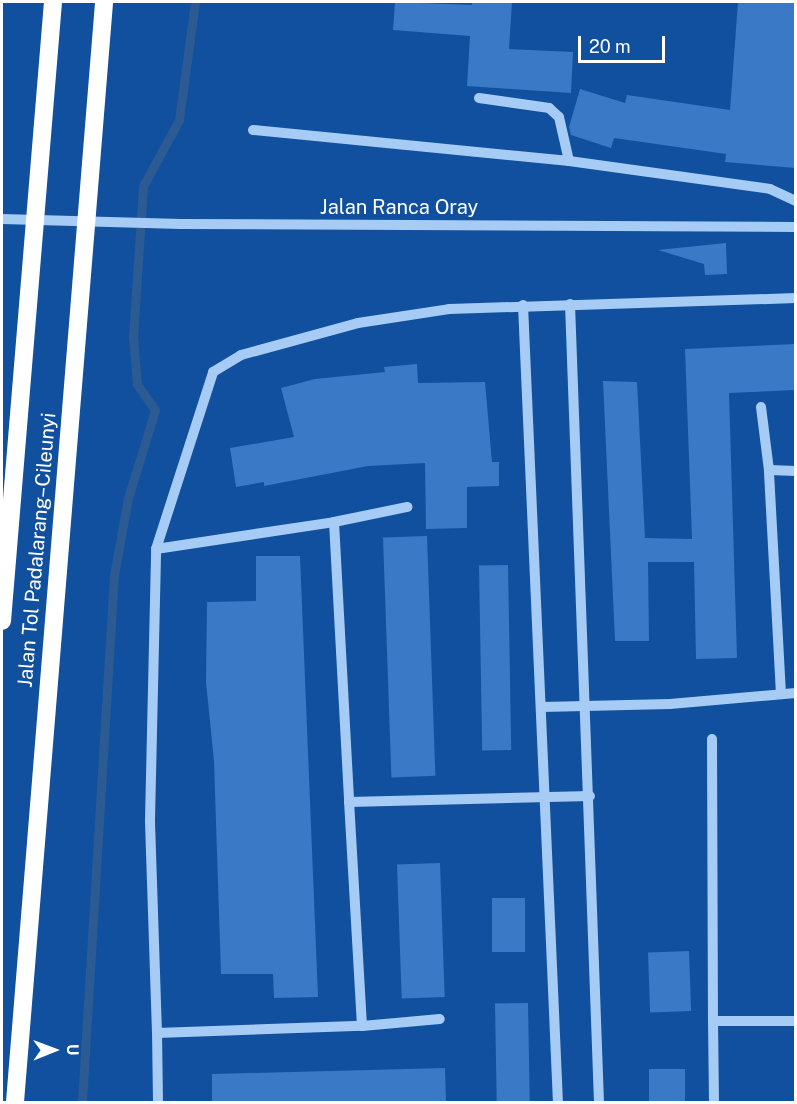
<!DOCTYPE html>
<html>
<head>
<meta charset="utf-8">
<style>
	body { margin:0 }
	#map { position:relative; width:797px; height:1104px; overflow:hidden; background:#10509e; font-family:"Public Sans",sans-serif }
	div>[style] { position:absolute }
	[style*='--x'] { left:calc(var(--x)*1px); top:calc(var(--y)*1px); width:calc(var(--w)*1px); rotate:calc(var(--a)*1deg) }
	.stream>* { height:9px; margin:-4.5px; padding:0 4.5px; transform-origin:4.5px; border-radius:4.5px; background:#2c5a93 }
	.building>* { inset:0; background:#3979c5; transform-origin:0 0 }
	.minor>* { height:10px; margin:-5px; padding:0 5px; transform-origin:5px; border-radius:5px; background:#a6cbf5 }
	.highway>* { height:18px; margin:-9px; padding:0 9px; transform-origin:9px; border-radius:9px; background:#fff }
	span { translate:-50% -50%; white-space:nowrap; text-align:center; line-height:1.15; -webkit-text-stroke:5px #10509e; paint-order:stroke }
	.street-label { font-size:20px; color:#fff }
	.frame { position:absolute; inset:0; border:3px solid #fff; pointer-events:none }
	.north { position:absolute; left:24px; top:1020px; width:60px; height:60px; -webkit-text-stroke:4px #10509e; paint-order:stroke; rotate:89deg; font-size:16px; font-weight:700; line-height:24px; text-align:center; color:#fff }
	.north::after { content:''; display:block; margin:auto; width:21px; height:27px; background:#fff; clip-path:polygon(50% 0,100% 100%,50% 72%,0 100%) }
	.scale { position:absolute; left:578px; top:36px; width:87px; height:27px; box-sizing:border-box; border:3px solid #fff; border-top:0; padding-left:8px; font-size:18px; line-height:21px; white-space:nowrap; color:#fff; -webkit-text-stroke:4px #10509e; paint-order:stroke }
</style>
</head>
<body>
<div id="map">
	<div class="stream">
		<i style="--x:82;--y:1102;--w:528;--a:-86.53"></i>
		<i style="--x:114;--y:575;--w:78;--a:-79.7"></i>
		<i style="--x:128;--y:498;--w:92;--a:-72.9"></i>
		<i style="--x:155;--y:410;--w:32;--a:-125"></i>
		<i style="--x:137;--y:384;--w:47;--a:-94.9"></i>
		<i style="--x:133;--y:337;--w:151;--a:-86.2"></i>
		<i style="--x:143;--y:186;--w:75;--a:-61.4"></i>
		<i style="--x:179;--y:120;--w:119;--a:-82.3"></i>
	</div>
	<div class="building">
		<i style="clip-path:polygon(395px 2px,472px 5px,472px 2px,512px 2px,509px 49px,573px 52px,571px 93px,467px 86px,470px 36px,393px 30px)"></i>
		<i style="clip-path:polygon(738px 2px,795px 2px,795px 168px,725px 162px,726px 154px,614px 138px,611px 148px,571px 135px,569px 127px,580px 89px,625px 103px,627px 95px,730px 110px)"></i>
		<i style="clip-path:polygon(726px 243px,727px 274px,705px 275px,704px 264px,658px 250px)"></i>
		<i style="clip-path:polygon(795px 344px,795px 390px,729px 393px,737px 658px,696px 659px,694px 562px,648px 562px,649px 641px,615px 641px,603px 381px,637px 382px,645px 538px,692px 539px,685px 349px)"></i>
		<i style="clip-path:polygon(417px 364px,418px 383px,485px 382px,492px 462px,499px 462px,499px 486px,467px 487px,467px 528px,426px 529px,425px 463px,368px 466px,264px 486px,264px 482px,236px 487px,230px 448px,294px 437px,281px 388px,315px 379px,385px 372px,384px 367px)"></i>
		<i style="left:427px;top:536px;width:240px;height:44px;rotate:88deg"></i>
		<i style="clip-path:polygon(256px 556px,300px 556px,318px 997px,274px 998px,273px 974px,221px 974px,214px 761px,206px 682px,207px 602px,256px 601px)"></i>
		<i style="left:508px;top:565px;width:185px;height:29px;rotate:89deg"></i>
		<i style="left:440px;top:863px;width:134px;height:43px;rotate:88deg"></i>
		<i style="left:492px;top:898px;width:33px;height:54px"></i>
		<i style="left:689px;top:951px;width:60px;height:41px;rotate:88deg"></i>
		<i style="left:528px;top:1003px;width:99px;height:33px;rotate:89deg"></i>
		<i style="clip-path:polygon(445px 1068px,446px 1102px,212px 1102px,212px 1074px)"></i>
		<i style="left:649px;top:1069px;width:36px;height:33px"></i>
	</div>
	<div class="minor">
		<i style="--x:479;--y:98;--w:71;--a:8.1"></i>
		<i style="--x:549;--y:108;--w:13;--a:42"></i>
		<i style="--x:559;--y:117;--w:45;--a:77.2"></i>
		<i style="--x:253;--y:130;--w:318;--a:5.6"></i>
		<i style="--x:569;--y:161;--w:203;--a:7.9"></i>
		<i style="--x:770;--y:189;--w:29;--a:25"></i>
		<i style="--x:2;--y:219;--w:179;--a:1.6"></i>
		<i style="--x:181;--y:224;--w:615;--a:0.28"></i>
		<i style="--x:570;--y:304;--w:799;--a:87.92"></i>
		<i style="--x:523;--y:305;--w:798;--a:87.49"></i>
		<i style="--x:761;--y:407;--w:64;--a:82.8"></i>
		<i style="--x:334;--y:522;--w:75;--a:-11.6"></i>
		<i style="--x:156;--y:549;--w:180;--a:-8.6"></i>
		<i style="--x:334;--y:522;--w:280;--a:86.9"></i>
		<i style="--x:781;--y:694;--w:224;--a:-93.1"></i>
		<i style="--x:769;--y:470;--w:27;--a:2"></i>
		<i style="--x:542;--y:707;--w:128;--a:-1.3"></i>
		<i style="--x:670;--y:704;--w:126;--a:-5"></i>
		<i style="--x:712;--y:739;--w:282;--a:89.8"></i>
		<i style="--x:362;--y:1026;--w:78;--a:-5.1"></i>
		<i style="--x:157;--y:1033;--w:213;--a:-91.9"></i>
		<i style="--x:150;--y:820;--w:271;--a:-88.7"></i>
		<i style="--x:156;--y:549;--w:186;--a:-72.1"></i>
		<i style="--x:213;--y:372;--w:33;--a:-31"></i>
		<i style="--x:241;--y:355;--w:121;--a:-15.3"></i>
		<i style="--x:358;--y:323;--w:92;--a:-8.7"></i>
		<i style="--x:449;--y:309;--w:347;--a:-1.8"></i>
		<i style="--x:158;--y:1102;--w:69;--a:-90.8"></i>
		<i style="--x:157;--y:1033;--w:205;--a:-2"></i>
		<i style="--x:362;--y:1026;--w:224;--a:-93.3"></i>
		<i style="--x:349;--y:802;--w:241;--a:-1.4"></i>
		<i style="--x:714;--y:1102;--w:81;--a:-90.7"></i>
		<i style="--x:713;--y:1021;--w:83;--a:0"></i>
	</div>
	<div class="highway">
		<i style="--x:2;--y:621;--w:621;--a:-85.29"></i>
		<i style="--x:15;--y:1102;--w:1104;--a:-85.37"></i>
	</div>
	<div class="street-label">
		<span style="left:399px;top:207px">Jalan Ranca Oray</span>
		<span style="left:37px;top:550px;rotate:-85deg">Jalan Tol Padalarang–Cileunyi</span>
	</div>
	<div class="frame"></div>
	<div class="north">U</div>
	<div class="scale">20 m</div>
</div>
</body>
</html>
